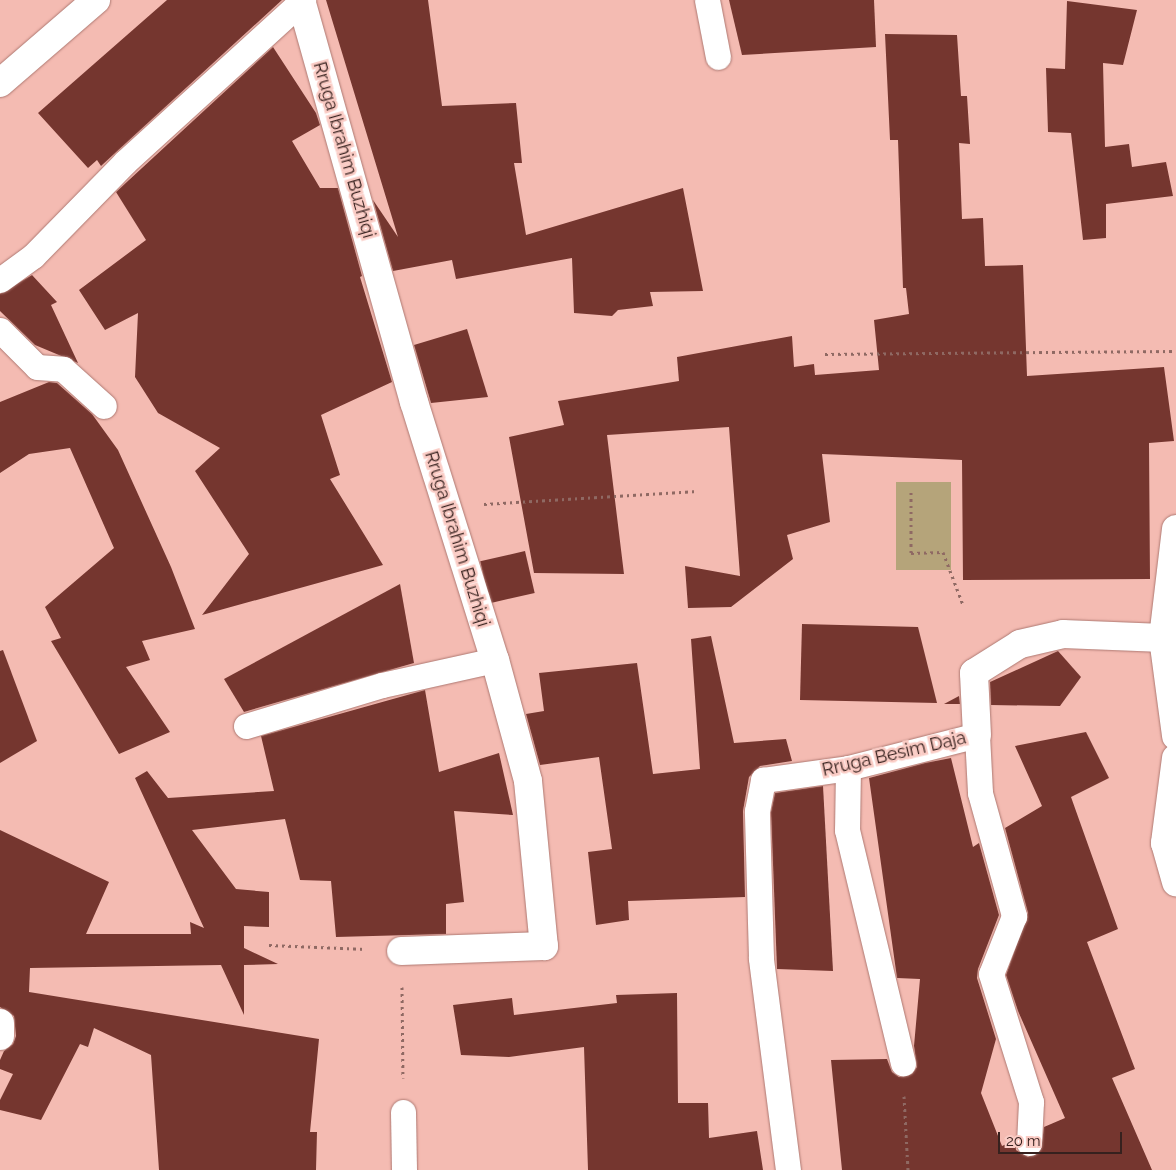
<!DOCTYPE html>
<html>
<head>
<meta charset="utf-8">
<style>
	body { margin:0 }
	#map { position:relative; width:1176px; height:1170px; overflow:hidden; background:#f4bbb2; font-family:Raleway,sans-serif }
	div>[style] { position:absolute }
	[style*='--x'] { left:calc(var(--x)*1px); top:calc(var(--y)*1px); width:calc(var(--w)*1px); rotate:calc(var(--a)*1deg) }
	.green>* { inset:0; background:#b5a47a; transform-origin:0 0 }
	.building>* { inset:0; background:#75362f; transform-origin:0 0 }
	.path>* { height:3px; margin-top:-1.5px; transform-origin:0; background:repeating-linear-gradient(90deg,#8f6963 0 2.5px,transparent 0 6.5px) }
	.roads { filter:drop-shadow(0 0 1px #ae7972) drop-shadow(0 0 1px #ae7972) }
	.service>* { height:25px; margin:-12.5px; padding:0 12.5px; transform-origin:12.5px; border-radius:12.5px; background:#fff }
	.minor>* { height:28px; margin:-14px; padding:0 14px; transform-origin:14px; border-radius:14px; background:#fff }
	.secondary>* { height:28px; margin:-14px; padding:0 14px; transform-origin:14px; border-radius:14px; background:#fff }
	span { translate:-50% -50%; white-space:nowrap; text-align:center; line-height:1.15; -webkit-text-stroke:5px #facbc4; paint-order:stroke }
	.street-label { font-size:18px; color:#36211e }
	.scale { position:absolute; left:998px; top:1132px; width:124px; height:22px; box-sizing:border-box; border:2px solid #36211e; border-top:0; padding-left:6px; font-size:15px; line-height:18px; white-space:nowrap; color:#36211e; -webkit-text-stroke:4px #facbc4; paint-order:stroke }
</style>
</head>
<body>
<div id="map">
	<div class="green">
		<i style="left:896px;top:482px;width:55px;height:88px"></i>
	</div>
	<div class="building">
		<i style="clip-path:polygon(167px 0,282px 0,101px 166px,97px 160px,88px 168px,38px 113px)"></i>
		<i style="clip-path:polygon(326px 0,428px 0,442px 106px,516px 103px,522px 163px,514px 163px,526px 235px,683px 188px,703px 291px,650px 292px,653px 306px,618px 310px,612px 316px,574px 313px,572px 258px,456px 279px,452px 260px,393px 271px,373px 200px,398px 237px)"></i>
		<i style="clip-path:polygon(729px 0,874px 0,876px 47px,742px 55px)"></i>
		<i style="clip-path:polygon(1067px 1px,1137px 10px,1123px 65px,1103px 63px,1105px 147px,1129px 144px,1132px 167px,1166px 162px,1173px 196px,1106px 204px,1106px 238px,1083px 240px,1071px 133px,1048px 132px,1046px 68px,1065px 69px)"></i>
		<i style="clip-path:polygon(885px 34px,957px 35px,961px 96px,967px 96px,970px 144px,959px 143px,962px 219px,983px 218px,985px 266px,1023px 265px,1027px 376px,1164px 367px,1174px 441px,1149px 443px,1150px 579px,963px 580px,962px 460px,822px 454px,830px 522px,787px 535px,793px 559px,731px 607px,688px 608px,685px 566px,740px 576px,729px 427px,607px 435px,624px 574px,534px 573px,509px 437px,564px 425px,558px 401px,679px 381px,677px 357px,792px 336px,794px 367px,814px 364px,815px 375px,879px 370px,874px 320px,909px 314px,906px 288px,903px 288px,898px 140px,890px 140px)"></i>
		<i style="clip-path:polygon(273px 47px,316px 113px,320px 125px,292px 141px,320px 188px,338px 188px,362px 276px,360px 277px,392px 382px,321px 415px,340px 475px,330px 479px,383px 565px,202px 615px,249px 554px,195px 471px,220px 448px,158px 413px,135px 377px,138px 313px,105px 330px,79px 290px,146px 240px,116px 192px)"></i>
		<i style="clip-path:polygon(32px 275px,57px 302px,51px 305px,78px 363px,35px 345px,0 311px,0 294px)"></i>
		<i style="clip-path:polygon(467px 329px,488px 397px,431px 403px,414px 345px)"></i>
		<i style="clip-path:polygon(49px 382px,57px 383px,92px 414px,118px 450px,171px 567px,195px 629px,142px 641px,150px 660px,126px 667px,170px 732px,119px 754px,51px 641px,61px 638px,45px 607px,114px 548px,70px 448px,29px 454px,0 473px,0 402px)"></i>
		<i style="left:525px;top:551px;width:43px;height:46px;rotate:77deg"></i>
		<i style="clip-path:polygon(400px 584px,414px 663px,244px 712px,224px 679px)"></i>
		<i style="clip-path:polygon(802px 624px,918px 627px,937px 703px,800px 700px)"></i>
		<i style="clip-path:polygon(711px 636px,734px 743px,786px 739px,792px 761px,760px 766px,749px 777px,743px 811px,745px 897px,628px 901px,629px 920px,596px 925px,588px 852px,612px 849px,599px 757px,540px 765px,526px 714px,544px 711px,539px 673px,637px 663px,653px 774px,700px 769px,691px 639px)"></i>
		<i style="clip-path:polygon(3px 650px,37px 741px,0 763px,0 651px)"></i>
		<i style="clip-path:polygon(1058px 651px,1081px 677px,1060px 706px,991px 705px,990px 682px)"></i>
		<i style="clip-path:polygon(425px 690px,439px 772px,499px 753px,513px 815px,454px 811px,464px 902px,446px 904px,446px 934px,336px 937px,331px 881px,300px 880px,285px 819px,192px 830px,236px 889px,269px 892px,269px 927px,244px 926px,244px 948px,278px 964px,244px 965px,244px 1015px,221px 965px,30px 968px,29px 992px,319px 1039px,310px 1132px,317px 1132px,316px 1170px,159px 1170px,151px 1055px,94px 1028px,88px 1047px,80px 1044px,41px 1120px,0 1110px,0 1100px,13px 1074px,0 1069px,0 1060px,4px 1051px,13px 1044px,16px 1036px,14px 1016px,0 1007px,0 830px,109px 882px,86px 934px,191px 934px,190px 922px,204px 928px,135px 778px,147px 771px,168px 798px,274px 791px,261px 736px)"></i>
		<i style="clip-path:polygon(959px 696px,960px 704px,944px 704px)"></i>
		<i style="clip-path:polygon(1086px 732px,1109px 778px,1071px 797px,1118px 929px,1087px 942px,1135px 1069px,1112px 1078px,1152px 1170px,842px 1170px,831px 1060px,887px 1059px,892px 1072px,899px 1077px,912px 1074px,917px 1067px,914px 1046px,920px 979px,897px 978px,869px 778px,925px 763px,951px 758px,973px 847px,979px 843px,999px 915px,978px 969px,977px 978px,996px 1039px,981px 1093px,1002px 1146px,1015px 1140px,1016px 1150px,1028px 1157px,1041px 1150px,1044px 1127px,1065px 1118px,1018px 1011px,1006px 975px,1028px 913px,1005px 828px,1042px 806px,1015px 746px)"></i>
		<i style="clip-path:polygon(823px 786px,833px 971px,777px 969px,771px 812px,775px 793px)"></i>
		<i style="clip-path:polygon(677px 993px,678px 1103px,708px 1103px,709px 1138px,757px 1131px,763px 1170px,588px 1170px,584px 1047px,509px 1057px,461px 1055px,453px 1005px,512px 998px,514px 1015px,617px 1003px,616px 995px)"></i>
	</div>
	<div class="path">
		<i style="--x:825;--y:354;--w:351;--a:-0.5"></i>
		<i style="--x:911;--y:492;--w:61;--a:90"></i>
		<i style="--x:911;--y:553;--w:32;--a:-2"></i>
		<i style="--x:943;--y:552;--w:57;--a:69.3"></i>
		<i style="--x:484;--y:504;--w:214;--a:-3.5"></i>
		<i style="--x:269;--y:945;--w:97;--a:2.4"></i>
		<i style="--x:402;--y:987;--w:91;--a:89.4"></i>
		<i style="--x:904;--y:1096;--w:74;--a:86.9"></i>
	</div>
	<div class="roads">
		<div class="service">
			<i style="--x:707;--y:0;--w:58;--a:79.1"></i>
			<i style="--x:0;--y:280;--w:41;--a:-36"></i>
			<i style="--x:33;--y:256;--w:132;--a:-45.6"></i>
			<i style="--x:125;--y:162;--w:241;--a:-42.3"></i>
			<i style="--x:0;--y:330;--w:52;--a:45"></i>
			<i style="--x:37;--y:367;--w:26;--a:4"></i>
			<i style="--x:63;--y:369;--w:55;--a:42.1"></i>
			<i style="--x:246;--y:726;--w:142;--a:-16.8"></i>
			<i style="--x:382;--y:685;--w:116;--a:-12.5"></i>
			<i style="--x:848;--y:768;--w:62;--a:90.9"></i>
			<i style="--x:847;--y:830;--w:240;--a:76.5"></i>
			<i style="--x:403;--y:1112;--w:58;--a:89"></i>
			<i style="--x:788;--y:1170;--w:214;--a:-97.3"></i>
			<i style="--x:761;--y:958;--w:147;--a:-91.6"></i>
			<i style="--x:757;--y:811;--w:32;--a:-79"></i>
			<i style="--x:763;--y:780;--w:86;--a:-8"></i>
			<i style="--x:848;--y:768;--w:133;--a:-14.3"></i>
			<i style="--x:977;--y:735;--w:58;--a:87"></i>
			<i style="--x:980;--y:793;--w:128;--a:74.5"></i>
			<i style="--x:1014;--y:916;--w:62;--a:111.6"></i>
			<i style="--x:991;--y:974;--w:134;--a:72.6"></i>
			<i style="--x:1031;--y:1102;--w:41;--a:92.8"></i>
		</div>
		<div class="minor">
			<i style="--x:301;--y:0;--w:418;--a:74.3"></i>
			<i style="--x:414;--y:402;--w:270;--a:72.6"></i>
			<i style="--x:495;--y:660;--w:125;--a:74.7"></i>
			<i style="--x:528;--y:781;--w:166;--a:84.5"></i>
			<i style="--x:544;--y:946;--w:143;--a:178"></i>
			<i style="--x:1176;--y:529;--w:110;--a:96.8"></i>
			<i style="--x:1163;--y:638;--w:99;--a:82.4"></i>
			<i style="--x:977;--y:735;--w:62;--a:-92.8"></i>
			<i style="--x:974;--y:673;--w:54;--a:-32.2"></i>
			<i style="--x:1020;--y:644;--w:44;--a:-13.1"></i>
			<i style="--x:1063;--y:634;--w:100;--a:2.3"></i>
			<i style="--x:1176;--y:758;--w:86;--a:97.4"></i>
			<i style="--x:1165;--y:843;--w:41;--a:74.2"></i>
			<i style="--x:0;--y:1023;--w:13;--a:90"></i>
		</div>
		<div class="secondary">
			<i style="--x:0;--y:83;--w:127;--a:-40.8"></i>
		</div>
	</div>
	<div class="street-label">
		<span style="left:344px;top:150px;rotate:74deg">Rruga Ibrahim Buzhiqi</span>
		<span style="left:457px;top:539px;rotate:73deg">Rruga Ibrahim Buzhiqi</span>
		<span style="left:894px;top:754px;rotate:-13deg">Rruga Besim Daja</span>
	</div>
	<div class="scale">20 m</div>
</div>
</body>
</html>
